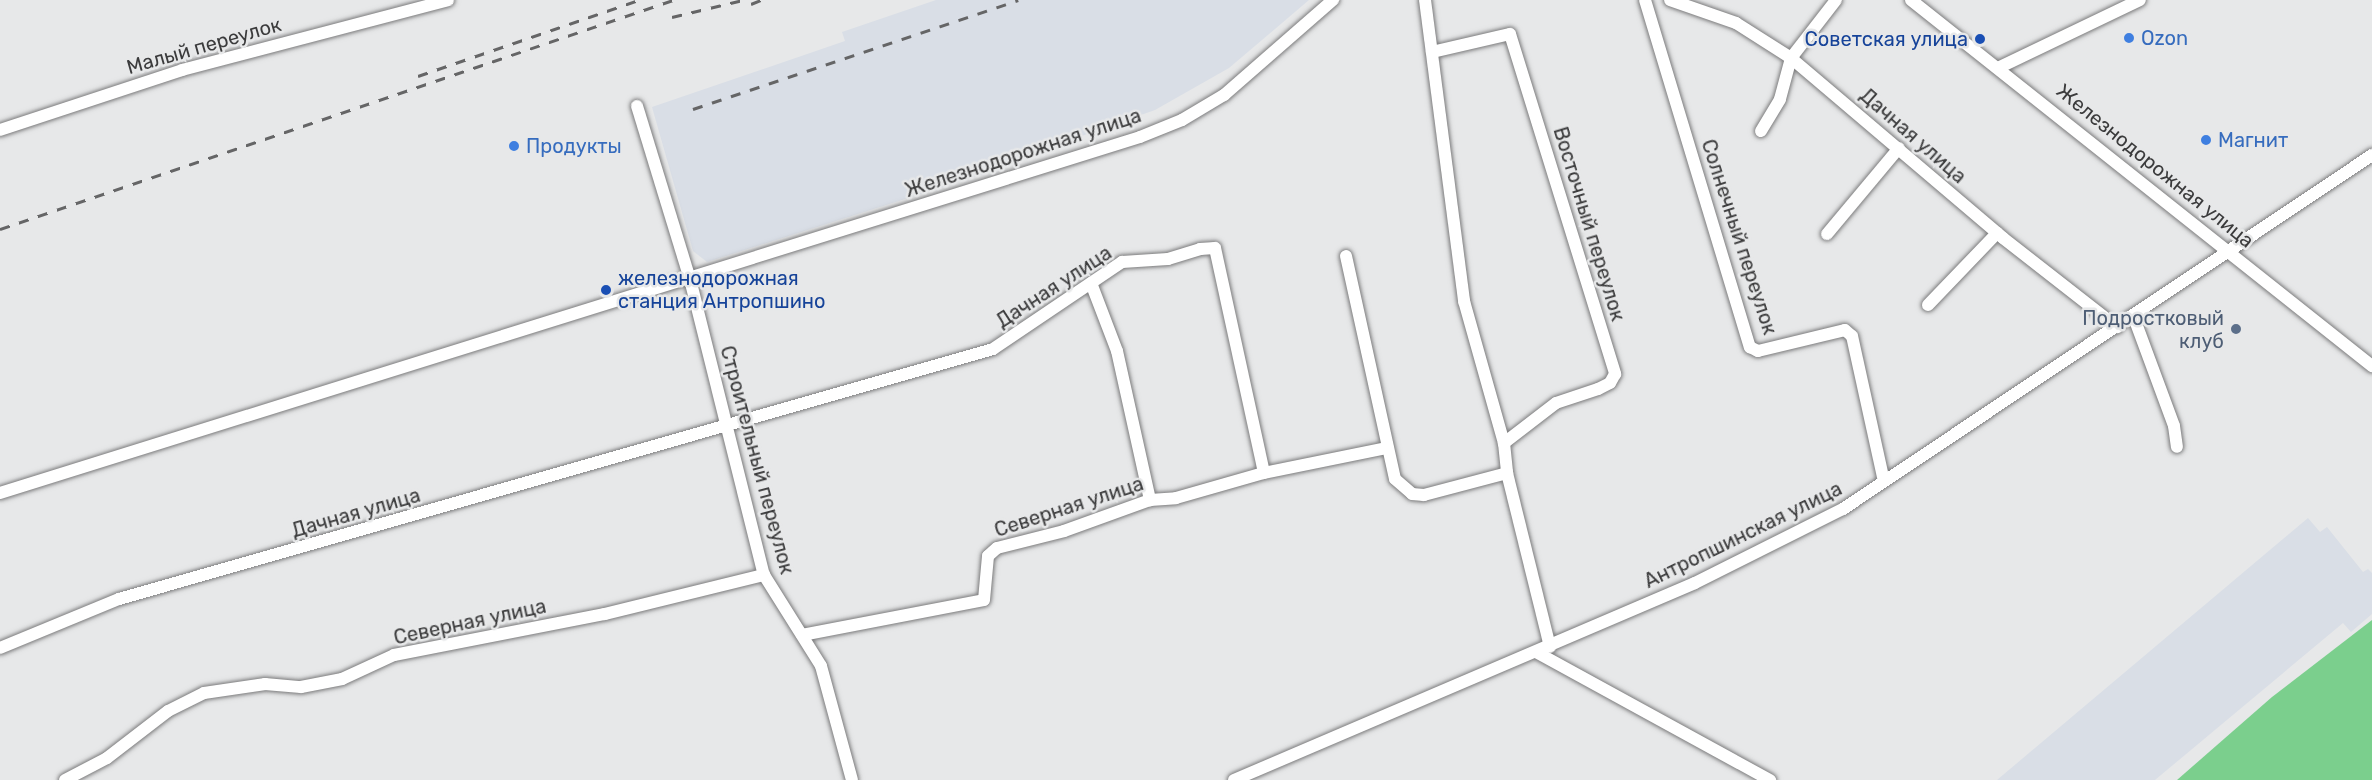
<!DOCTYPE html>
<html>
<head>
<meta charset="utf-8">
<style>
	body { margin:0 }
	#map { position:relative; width:2372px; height:780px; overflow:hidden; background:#e7e8e9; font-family:Rubik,sans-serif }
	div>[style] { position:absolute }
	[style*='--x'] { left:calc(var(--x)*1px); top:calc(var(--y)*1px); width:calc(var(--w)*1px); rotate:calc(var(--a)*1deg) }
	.built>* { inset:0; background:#d9dee6 }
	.green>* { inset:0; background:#7bcf8d }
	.roads { filter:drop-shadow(0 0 2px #7b7b7c) drop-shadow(0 0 2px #7b7b7c) }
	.minor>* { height:12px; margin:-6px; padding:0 6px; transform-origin:6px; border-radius:6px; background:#fff }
	.rail>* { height:3px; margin-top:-1.5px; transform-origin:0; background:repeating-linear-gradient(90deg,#656566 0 10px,transparent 0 20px) }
	.dots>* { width:16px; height:16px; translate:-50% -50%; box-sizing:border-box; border:3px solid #e7e8e9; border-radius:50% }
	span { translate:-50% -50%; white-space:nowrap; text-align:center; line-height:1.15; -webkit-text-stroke:5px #e7e8e9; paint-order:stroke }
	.shop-label { font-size:20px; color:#366cbe }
	.left { translate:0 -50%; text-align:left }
	.transit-label { font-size:20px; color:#164399 }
	.right { translate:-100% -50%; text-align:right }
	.street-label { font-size:20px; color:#3b3b3c }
	.service-label { font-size:20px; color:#4e5e75 }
</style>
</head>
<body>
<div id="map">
	<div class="built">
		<i style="clip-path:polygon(936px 0,1309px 0,1229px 68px,1155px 110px,997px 166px,994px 157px,986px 161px,990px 172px,707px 262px,693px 251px,652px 107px,845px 41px,842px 32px)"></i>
		<i style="clip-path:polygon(2308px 518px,2320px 532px,2327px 527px,2363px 572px,2368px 569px,2372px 573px,2372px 614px,2351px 632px,2343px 623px,2155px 780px,1997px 780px)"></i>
	</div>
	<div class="green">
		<i style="clip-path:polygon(2372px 620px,2372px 780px,2177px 780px,2272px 697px)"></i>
	</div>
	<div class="roads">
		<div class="minor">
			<i style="--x:1425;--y:0;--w:304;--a:82.6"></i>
			<i style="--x:1464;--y:301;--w:148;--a:74.3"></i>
			<i style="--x:1504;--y:443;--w:30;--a:84"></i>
			<i style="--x:1507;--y:473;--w:179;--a:76.1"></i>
			<i style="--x:1645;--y:0;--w:363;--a:73.2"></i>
			<i style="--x:1750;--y:347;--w:9;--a:27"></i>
			<i style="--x:1758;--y:351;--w:89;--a:-13.6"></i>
			<i style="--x:1845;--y:330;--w:9;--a:41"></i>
			<i style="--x:1852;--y:336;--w:148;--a:77.6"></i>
			<i style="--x:1670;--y:0;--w:70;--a:19.2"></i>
			<i style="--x:1736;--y:23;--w:65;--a:32.5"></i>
			<i style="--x:1791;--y:58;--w:278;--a:40.3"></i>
			<i style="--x:2003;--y:238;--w:145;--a:38"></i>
			<i style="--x:1911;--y:0;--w:589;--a:38.45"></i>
			<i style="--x:1432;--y:52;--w:80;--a:-13"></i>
			<i style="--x:1510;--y:34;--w:356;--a:72.8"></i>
			<i style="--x:1615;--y:374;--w:10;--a:119"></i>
			<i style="--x:1610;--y:383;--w:13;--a:153"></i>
			<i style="--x:1598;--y:389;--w:44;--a:161.6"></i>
			<i style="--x:1556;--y:403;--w:66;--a:142.4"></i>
			<i style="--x:2000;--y:67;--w:155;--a:-25.6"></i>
			<i style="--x:637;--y:106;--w:181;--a:73"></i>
			<i style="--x:690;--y:279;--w:305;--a:76"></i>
			<i style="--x:764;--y:575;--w:107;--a:57.9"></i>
			<i style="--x:821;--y:666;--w:118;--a:74.8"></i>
			<i style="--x:0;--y:130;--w:192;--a:-18.2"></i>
			<i style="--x:182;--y:70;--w:275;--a:-14.7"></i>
			<i style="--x:1761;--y:131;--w:37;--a:-59"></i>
			<i style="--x:1780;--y:99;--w:42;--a:-75"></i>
			<i style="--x:1791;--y:58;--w:73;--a:-52.2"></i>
			<i style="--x:1827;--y:234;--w:112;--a:-50.1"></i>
			<i style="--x:1346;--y:256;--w:228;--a:77.6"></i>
			<i style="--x:1395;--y:479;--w:23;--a:41"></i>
			<i style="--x:1412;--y:494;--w:12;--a:5"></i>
			<i style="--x:1424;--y:495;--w:86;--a:-14.8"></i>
			<i style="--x:1091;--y:283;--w:73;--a:69.1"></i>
			<i style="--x:1117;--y:351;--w:153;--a:77.5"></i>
			<i style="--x:1928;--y:305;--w:100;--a:-46.2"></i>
			<i style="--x:2133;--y:315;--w:118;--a:69.7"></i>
			<i style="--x:2174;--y:426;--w:21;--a:82"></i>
			<i style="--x:0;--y:493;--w:1194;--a:-17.34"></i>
			<i style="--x:1140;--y:137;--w:45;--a:-22"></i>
			<i style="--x:1182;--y:120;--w:49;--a:-30.8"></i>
			<i style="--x:1224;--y:95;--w:145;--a:-41.1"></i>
			<i style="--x:802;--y:635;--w:185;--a:-10.9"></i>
			<i style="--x:984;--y:600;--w:44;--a:-84.8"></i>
			<i style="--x:988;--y:556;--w:12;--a:-42"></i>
			<i style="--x:997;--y:548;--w:69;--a:-14.2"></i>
			<i style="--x:1064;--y:531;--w:91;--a:-19.8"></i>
			<i style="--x:1150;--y:500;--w:26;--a:-4"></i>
			<i style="--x:1176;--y:498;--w:91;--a:-15.9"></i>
			<i style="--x:1264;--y:473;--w:126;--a:-11.5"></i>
			<i style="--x:0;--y:648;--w:129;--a:-22.4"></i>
			<i style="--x:119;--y:599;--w:909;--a:-15.96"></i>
			<i style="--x:993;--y:349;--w:156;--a:-34"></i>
			<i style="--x:1122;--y:262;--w:46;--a:-3.7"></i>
			<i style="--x:1168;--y:259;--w:34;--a:-17"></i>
			<i style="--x:1200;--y:249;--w:15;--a:-4"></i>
			<i style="--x:1215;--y:248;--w:230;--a:77.7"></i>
			<i style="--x:1536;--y:652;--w:267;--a:28.7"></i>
			<i style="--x:65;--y:780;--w:47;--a:-27.6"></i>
			<i style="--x:107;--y:758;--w:77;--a:-37.6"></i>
			<i style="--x:168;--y:711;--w:40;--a:-26.6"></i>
			<i style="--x:204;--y:693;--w:62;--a:-8.4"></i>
			<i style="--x:265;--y:684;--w:36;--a:5"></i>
			<i style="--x:301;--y:687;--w:42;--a:-11"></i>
			<i style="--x:342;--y:679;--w:57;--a:-24.8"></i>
			<i style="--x:394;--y:655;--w:215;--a:-11"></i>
			<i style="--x:605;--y:614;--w:164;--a:-13.8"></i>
			<i style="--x:1234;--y:780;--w:501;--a:-23.14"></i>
			<i style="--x:1695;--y:583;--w:165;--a:-26.6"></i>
			<i style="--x:1843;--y:509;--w:637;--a:-33.79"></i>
		</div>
	</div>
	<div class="rail">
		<i style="--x:751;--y:4;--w:11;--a:-22"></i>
		<i style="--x:672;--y:17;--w:73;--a:-13.5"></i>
		<i style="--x:418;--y:76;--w:234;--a:-19"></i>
		<i style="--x:693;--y:109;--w:343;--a:-18.5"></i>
		<i style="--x:0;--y:229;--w:711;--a:-18.79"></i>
	</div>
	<div class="dots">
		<i style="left:2129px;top:38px;background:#3f7fe0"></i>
		<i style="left:1980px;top:39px;background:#1a4fb4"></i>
		<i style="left:2206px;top:140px;background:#3f7fe0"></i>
		<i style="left:514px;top:146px;background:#3f7fe0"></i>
		<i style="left:606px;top:290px;background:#1a4fb4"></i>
		<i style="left:2236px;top:329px;background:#5c6f8a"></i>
	</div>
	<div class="shop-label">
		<span class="left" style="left:2141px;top:38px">Ozon</span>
		<span class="left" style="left:2218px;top:140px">Магнит</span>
		<span class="left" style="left:526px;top:146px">Продукты</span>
	</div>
	<div class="transit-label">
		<span class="right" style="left:1968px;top:39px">Советская улица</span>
		<span class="left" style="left:618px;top:290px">железнодорожная<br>станция Антропшино</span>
	</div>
	<div class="street-label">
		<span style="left:204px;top:46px;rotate:-16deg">Малый переулок</span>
		<span style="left:1913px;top:136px;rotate:41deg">Дачная улица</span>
		<span style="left:1023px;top:153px;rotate:-18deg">Железнодорожная улица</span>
		<span style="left:2155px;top:166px;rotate:39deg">Железнодорожная улица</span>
		<span style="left:1589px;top:224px;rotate:73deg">Восточный переулок</span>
		<span style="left:1739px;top:237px;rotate:72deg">Солнечный переулок</span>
		<span style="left:1054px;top:287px;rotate:-33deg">Дачная улица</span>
		<span style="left:757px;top:460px;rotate:75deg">Строительный переулок</span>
		<span style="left:1069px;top:507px;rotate:-18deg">Северная улица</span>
		<span style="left:356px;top:513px;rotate:-16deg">Дачная улица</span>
		<span style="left:1743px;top:535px;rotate:-26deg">Антропшинская улица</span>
		<span style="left:470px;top:622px;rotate:-12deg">Северная улица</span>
	</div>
	<div class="service-label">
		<span class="right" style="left:2224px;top:330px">Подростковый<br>клуб</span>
	</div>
</div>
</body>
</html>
